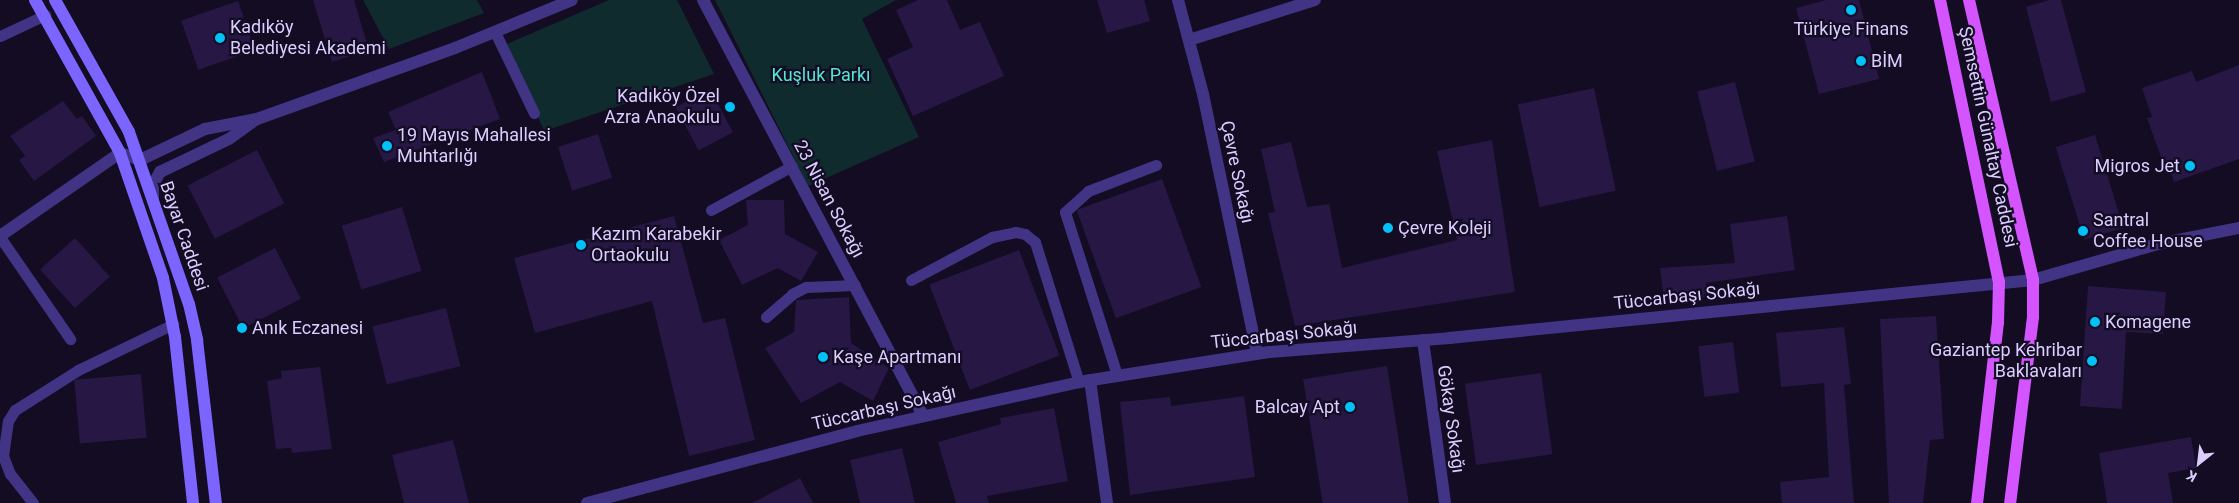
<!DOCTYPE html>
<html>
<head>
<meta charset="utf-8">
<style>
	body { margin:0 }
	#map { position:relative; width:2239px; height:503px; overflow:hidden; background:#130c23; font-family:Roboto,sans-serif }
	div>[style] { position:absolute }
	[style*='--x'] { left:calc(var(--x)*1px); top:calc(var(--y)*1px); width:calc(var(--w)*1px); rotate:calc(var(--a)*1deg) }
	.green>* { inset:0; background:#0f2b2e }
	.building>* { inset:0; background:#261745; transform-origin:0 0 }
	.service>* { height:11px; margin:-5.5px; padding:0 5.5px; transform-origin:5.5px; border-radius:5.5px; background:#413485 }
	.minor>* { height:12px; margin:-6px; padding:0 6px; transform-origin:6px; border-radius:6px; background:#413485 }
	.tertiary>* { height:12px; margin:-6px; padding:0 6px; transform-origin:6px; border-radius:6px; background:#413485 }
	.secondary>* { height:12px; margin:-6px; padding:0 6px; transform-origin:6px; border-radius:6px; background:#7c65ff }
	.primary>* { height:12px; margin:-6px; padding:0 6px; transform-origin:6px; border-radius:6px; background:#d455ff }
	.dots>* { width:14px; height:14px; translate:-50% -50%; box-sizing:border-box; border:2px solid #130c23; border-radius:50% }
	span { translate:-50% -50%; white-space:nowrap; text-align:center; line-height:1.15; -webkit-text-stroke:4.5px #130c23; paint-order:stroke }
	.poi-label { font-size:18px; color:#daceff }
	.left { translate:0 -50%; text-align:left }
	.right { translate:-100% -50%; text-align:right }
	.park-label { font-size:18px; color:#53e7d4 }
	.street-label { font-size:18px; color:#daceff }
	.north { position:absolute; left:2174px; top:438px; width:50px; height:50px; -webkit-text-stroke:4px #130c23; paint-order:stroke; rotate:209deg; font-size:14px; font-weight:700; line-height:20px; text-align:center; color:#daceff }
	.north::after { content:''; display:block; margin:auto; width:18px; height:22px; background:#daceff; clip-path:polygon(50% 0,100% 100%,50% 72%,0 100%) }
</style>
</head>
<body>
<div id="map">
	<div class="green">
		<i style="clip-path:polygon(363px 0,477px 0,484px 13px,389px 49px)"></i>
		<i style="clip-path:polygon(609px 0,677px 0,714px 74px,544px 131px,507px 44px)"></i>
		<i style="clip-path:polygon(715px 0,896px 0,862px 19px,919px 137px,808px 186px)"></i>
	</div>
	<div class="building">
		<i style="clip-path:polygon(313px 0,354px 0,369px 50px,332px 62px)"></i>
		<i style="clip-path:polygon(918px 0,947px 0,960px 30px,980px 22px,1004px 76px,913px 116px,887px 59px,913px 47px,896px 10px)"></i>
		<i style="clip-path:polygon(1097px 0,1144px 0,1150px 21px,1107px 33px)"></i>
		<i style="clip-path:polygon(1826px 0,1859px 0,1879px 79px,1819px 94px,1796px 8px)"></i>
		<i style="clip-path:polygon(2049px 0,2061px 0,2086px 92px,2051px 102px,2026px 7px)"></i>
		<i style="left:238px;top:1px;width:52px;height:60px;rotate:71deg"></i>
		<i style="clip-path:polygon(2239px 65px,2239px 159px,2174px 182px,2171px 173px,2167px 174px,2147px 118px,2152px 117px,2142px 88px,2192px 71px,2196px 82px)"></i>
		<i style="clip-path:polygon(482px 72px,500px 119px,384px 162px,373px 138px,396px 130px,388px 112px)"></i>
		<i style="left:1735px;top:82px;width:82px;height:39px;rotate:76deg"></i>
		<i style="left:1594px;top:88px;width:105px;height:78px;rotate:78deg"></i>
		<i style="left:710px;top:89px;width:49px;height:39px;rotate:62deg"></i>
		<i style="clip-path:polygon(63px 101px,77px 119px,82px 116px,96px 136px,34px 181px,19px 160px,25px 156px,10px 136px)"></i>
		<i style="left:598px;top:134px;width:46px;height:42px;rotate:72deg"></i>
		<i style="left:2095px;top:135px;width:97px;height:41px;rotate:73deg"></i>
		<i style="clip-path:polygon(1492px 140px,1515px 292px,1295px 326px,1268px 213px,1275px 212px,1261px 149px,1291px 142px,1307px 207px,1329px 204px,1342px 268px,1457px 240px,1437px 151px)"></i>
		<i style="left:257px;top:150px;width:60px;height:78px;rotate:63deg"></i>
		<i style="left:1162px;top:179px;width:115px;height:91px;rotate:70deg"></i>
		<i style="clip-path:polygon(746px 200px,784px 200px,785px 234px,818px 252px,801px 281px,778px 268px,742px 285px,719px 240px,748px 225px)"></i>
		<i style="left:402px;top:207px;width:67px;height:63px;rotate:73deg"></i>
		<i style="clip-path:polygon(674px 216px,703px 323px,725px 318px,755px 440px,689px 456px,652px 301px,535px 333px,514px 258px)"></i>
		<i style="clip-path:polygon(1787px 216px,1795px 270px,1706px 283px,1708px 297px,1664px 301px,1660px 268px,1735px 263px,1730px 224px)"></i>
		<i style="left:75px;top:238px;width:52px;height:47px;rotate:48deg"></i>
		<i style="left:275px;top:248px;width:57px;height:65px;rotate:63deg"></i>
		<i style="left:1019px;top:250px;width:113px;height:96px;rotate:69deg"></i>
		<i style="clip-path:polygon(2088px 286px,2166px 292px,2163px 334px,2126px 332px,2122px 409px,2080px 406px)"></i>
		<i style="clip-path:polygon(849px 297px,851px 343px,889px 368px,873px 401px,840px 382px,801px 403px,765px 348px,794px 332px,796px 300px)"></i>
		<i style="left:446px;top:308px;width:60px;height:76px;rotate:76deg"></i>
		<i style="clip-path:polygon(1936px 316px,1944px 439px,1930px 440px,1923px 503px,1889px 503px,1880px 319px)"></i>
		<i style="clip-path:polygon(1844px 327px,1851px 384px,1844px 385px,1854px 503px,1782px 503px,1780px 482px,1829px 477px,1824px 383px,1781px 387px,1776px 333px)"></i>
		<i style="left:1733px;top:342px;width:51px;height:35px;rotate:83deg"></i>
		<i style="left:1387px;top:366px;width:139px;height:85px;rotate:81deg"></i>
		<i style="clip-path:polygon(320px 367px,332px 449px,292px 453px,291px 448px,276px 449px,267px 381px,282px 378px,281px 371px)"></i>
		<i style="left:1541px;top:373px;width:82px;height:77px;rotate:82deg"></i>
		<i style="left:141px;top:374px;width:64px;height:67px;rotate:85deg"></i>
		<i style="clip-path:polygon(1244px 396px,1255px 477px,1130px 495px,1120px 402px,1170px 397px,1171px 406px)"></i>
		<i style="clip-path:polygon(1054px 408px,1068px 481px,987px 496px,989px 503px,956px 503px,938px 442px,1001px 424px,1000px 418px)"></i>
		<i style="clip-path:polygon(2191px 437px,2196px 468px,2168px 473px,2173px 503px,2107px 503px,2099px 453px)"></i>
		<i style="clip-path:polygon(453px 440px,469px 503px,404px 503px,392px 455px)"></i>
		<i style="clip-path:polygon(902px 448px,915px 503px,860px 503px,850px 460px)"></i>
		<i style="clip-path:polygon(800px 478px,813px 503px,752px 503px)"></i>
	</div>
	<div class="service">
		<i style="--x:495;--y:32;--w:90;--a:64.3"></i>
		<i style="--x:0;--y:36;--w:50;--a:-25"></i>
		<i style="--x:711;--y:210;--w:92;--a:-28.5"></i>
		<i style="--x:0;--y:237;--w:124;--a:55.5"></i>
		<i style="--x:911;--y:280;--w:92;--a:-28"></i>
		<i style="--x:992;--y:237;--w:24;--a:-12"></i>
		<i style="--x:1015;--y:232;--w:10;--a:11"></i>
		<i style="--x:1025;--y:234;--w:13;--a:39"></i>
		<i style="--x:1035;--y:242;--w:147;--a:72.6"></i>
		<i style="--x:766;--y:317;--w:35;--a:-41"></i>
		<i style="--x:792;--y:294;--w:16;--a:-27"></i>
		<i style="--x:806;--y:287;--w:49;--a:-2.3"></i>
		<i style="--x:1117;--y:375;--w:171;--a:-107.7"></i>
		<i style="--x:1065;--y:212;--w:31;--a:-42"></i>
		<i style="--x:1088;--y:191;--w:73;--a:-20.9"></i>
		<i style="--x:33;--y:503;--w:37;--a:-128"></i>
		<i style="--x:10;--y:474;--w:19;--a:-111"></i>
		<i style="--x:3;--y:456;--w:35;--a:-82"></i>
		<i style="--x:8;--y:421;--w:13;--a:-58"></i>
		<i style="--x:15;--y:410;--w:75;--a:-32.4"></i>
		<i style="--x:78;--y:370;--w:106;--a:-25.8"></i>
	</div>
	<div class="minor">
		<i style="--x:703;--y:0;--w:470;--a:62.1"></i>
		<i style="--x:1178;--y:0;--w:97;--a:75.1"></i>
		<i style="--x:1203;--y:94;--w:265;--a:78.2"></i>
		<i style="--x:1189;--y:40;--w:132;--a:-17.6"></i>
		<i style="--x:153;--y:198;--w:13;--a:-90"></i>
		<i style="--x:153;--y:185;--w:15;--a:-62"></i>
		<i style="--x:160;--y:172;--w:76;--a:-25.6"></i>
		<i style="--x:229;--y:139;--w:32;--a:-36"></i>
		<i style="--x:0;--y:236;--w:146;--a:-34.7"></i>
		<i style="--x:120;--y:153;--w:21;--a:19"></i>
		<i style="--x:140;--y:160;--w:72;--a:-25.5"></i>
		<i style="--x:205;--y:129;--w:53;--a:-10.9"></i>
		<i style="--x:257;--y:119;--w:210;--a:-19.7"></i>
		<i style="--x:455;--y:48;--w:126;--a:-22.3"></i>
		<i style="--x:1423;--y:340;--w:164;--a:82.3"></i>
		<i style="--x:1090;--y:380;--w:124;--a:82.1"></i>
	</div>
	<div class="tertiary">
		<i style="--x:587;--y:503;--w:279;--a:-14.9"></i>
		<i style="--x:857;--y:431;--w:227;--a:-12.4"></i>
		<i style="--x:1079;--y:382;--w:192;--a:-9"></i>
		<i style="--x:1269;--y:352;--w:181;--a:-4.4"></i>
		<i style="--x:1449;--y:338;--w:587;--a:-5.67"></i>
		<i style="--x:2033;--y:280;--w:130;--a:-16.1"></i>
		<i style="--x:2158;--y:244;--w:83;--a:-11.2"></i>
	</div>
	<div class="secondary">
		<i style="--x:35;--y:0;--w:175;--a:60.9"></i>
		<i style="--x:120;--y:153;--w:132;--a:71"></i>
		<i style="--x:163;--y:278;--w:60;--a:78.5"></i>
		<i style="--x:175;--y:337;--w:167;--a:83.8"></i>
		<i style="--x:55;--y:0;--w:151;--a:60.7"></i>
		<i style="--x:129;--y:132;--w:182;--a:70.8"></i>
		<i style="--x:189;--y:304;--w:37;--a:77"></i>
		<i style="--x:197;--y:340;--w:164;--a:83.4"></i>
	</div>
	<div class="primary">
		<i style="--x:1940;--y:0;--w:288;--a:78.2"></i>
		<i style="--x:1999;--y:282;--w:40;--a:91.4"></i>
		<i style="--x:1998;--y:322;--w:182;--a:96.6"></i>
		<i style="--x:1969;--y:0;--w:287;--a:77.1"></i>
		<i style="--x:2033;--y:280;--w:37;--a:90"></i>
		<i style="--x:2033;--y:317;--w:187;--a:97"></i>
	</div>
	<div class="dots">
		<i style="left:1851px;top:10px;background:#00c2f9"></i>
		<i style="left:220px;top:38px;background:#00c2f9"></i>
		<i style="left:1861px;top:61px;background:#00c2f9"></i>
		<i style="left:730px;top:107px;background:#00c2f9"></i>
		<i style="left:387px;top:146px;background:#00c2f9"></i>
		<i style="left:2190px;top:166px;background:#00c2f9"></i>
		<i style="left:1388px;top:228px;background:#00c2f9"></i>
		<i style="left:2083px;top:231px;background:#00c2f9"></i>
		<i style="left:581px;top:245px;background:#00c2f9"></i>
		<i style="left:2095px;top:322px;background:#00c2f9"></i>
		<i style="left:242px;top:328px;background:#00c2f9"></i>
		<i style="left:823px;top:357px;background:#00c2f9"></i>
		<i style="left:2092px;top:361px;background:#00c2f9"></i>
		<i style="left:1350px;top:407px;background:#00c2f9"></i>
	</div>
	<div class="poi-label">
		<span class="left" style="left:230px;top:38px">Kadıköy<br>Belediyesi Akademi</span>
		<span style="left:1851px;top:29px">Türkiye Finans</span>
		<span class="left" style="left:1871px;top:61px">BİM</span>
		<span class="right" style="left:720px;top:107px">Kadıköy Özel<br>Azra Anaokulu</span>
		<span class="left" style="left:397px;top:146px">19 Mayıs Mahallesi<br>Muhtarlığı</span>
		<span class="right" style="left:2180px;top:166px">Migros Jet</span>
		<span class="left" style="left:2093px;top:231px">Santral<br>Coffee House</span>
		<span class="left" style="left:1398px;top:228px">Çevre Koleji</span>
		<span class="left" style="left:591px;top:245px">Kazım Karabekir<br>Ortaokulu</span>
		<span class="left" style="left:2105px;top:322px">Komagene</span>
		<span class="left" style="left:252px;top:328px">Anık Eczanesi</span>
		<span class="right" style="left:2082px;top:361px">Gaziantep Kehribar<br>Baklavaları</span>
		<span class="left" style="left:833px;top:357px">Kaşe Apartmanı</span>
		<span class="right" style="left:1340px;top:407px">Balcay Apt</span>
	</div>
	<div class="park-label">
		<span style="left:821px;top:75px">Kuşluk Parkı</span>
	</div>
	<div class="street-label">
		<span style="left:1988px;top:137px;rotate:78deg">Şemsettin Günaltay Caddesi</span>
		<span style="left:1237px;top:172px;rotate:78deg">Çevre Sokağı</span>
		<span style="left:829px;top:199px;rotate:62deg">23 Nisan Sokağı</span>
		<span style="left:184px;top:236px;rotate:71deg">Bayar Caddesi</span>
		<span style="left:1687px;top:296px;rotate:-6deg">Tüccarbaşı Sokağı</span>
		<span style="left:1284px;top:335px;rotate:-6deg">Tüccarbaşı Sokağı</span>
		<span style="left:884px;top:408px;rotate:-13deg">Tüccarbaşı Sokağı</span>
		<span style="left:1451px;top:419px;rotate:82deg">Gökay Sokağı</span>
	</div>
	<div class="north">K</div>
</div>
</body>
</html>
